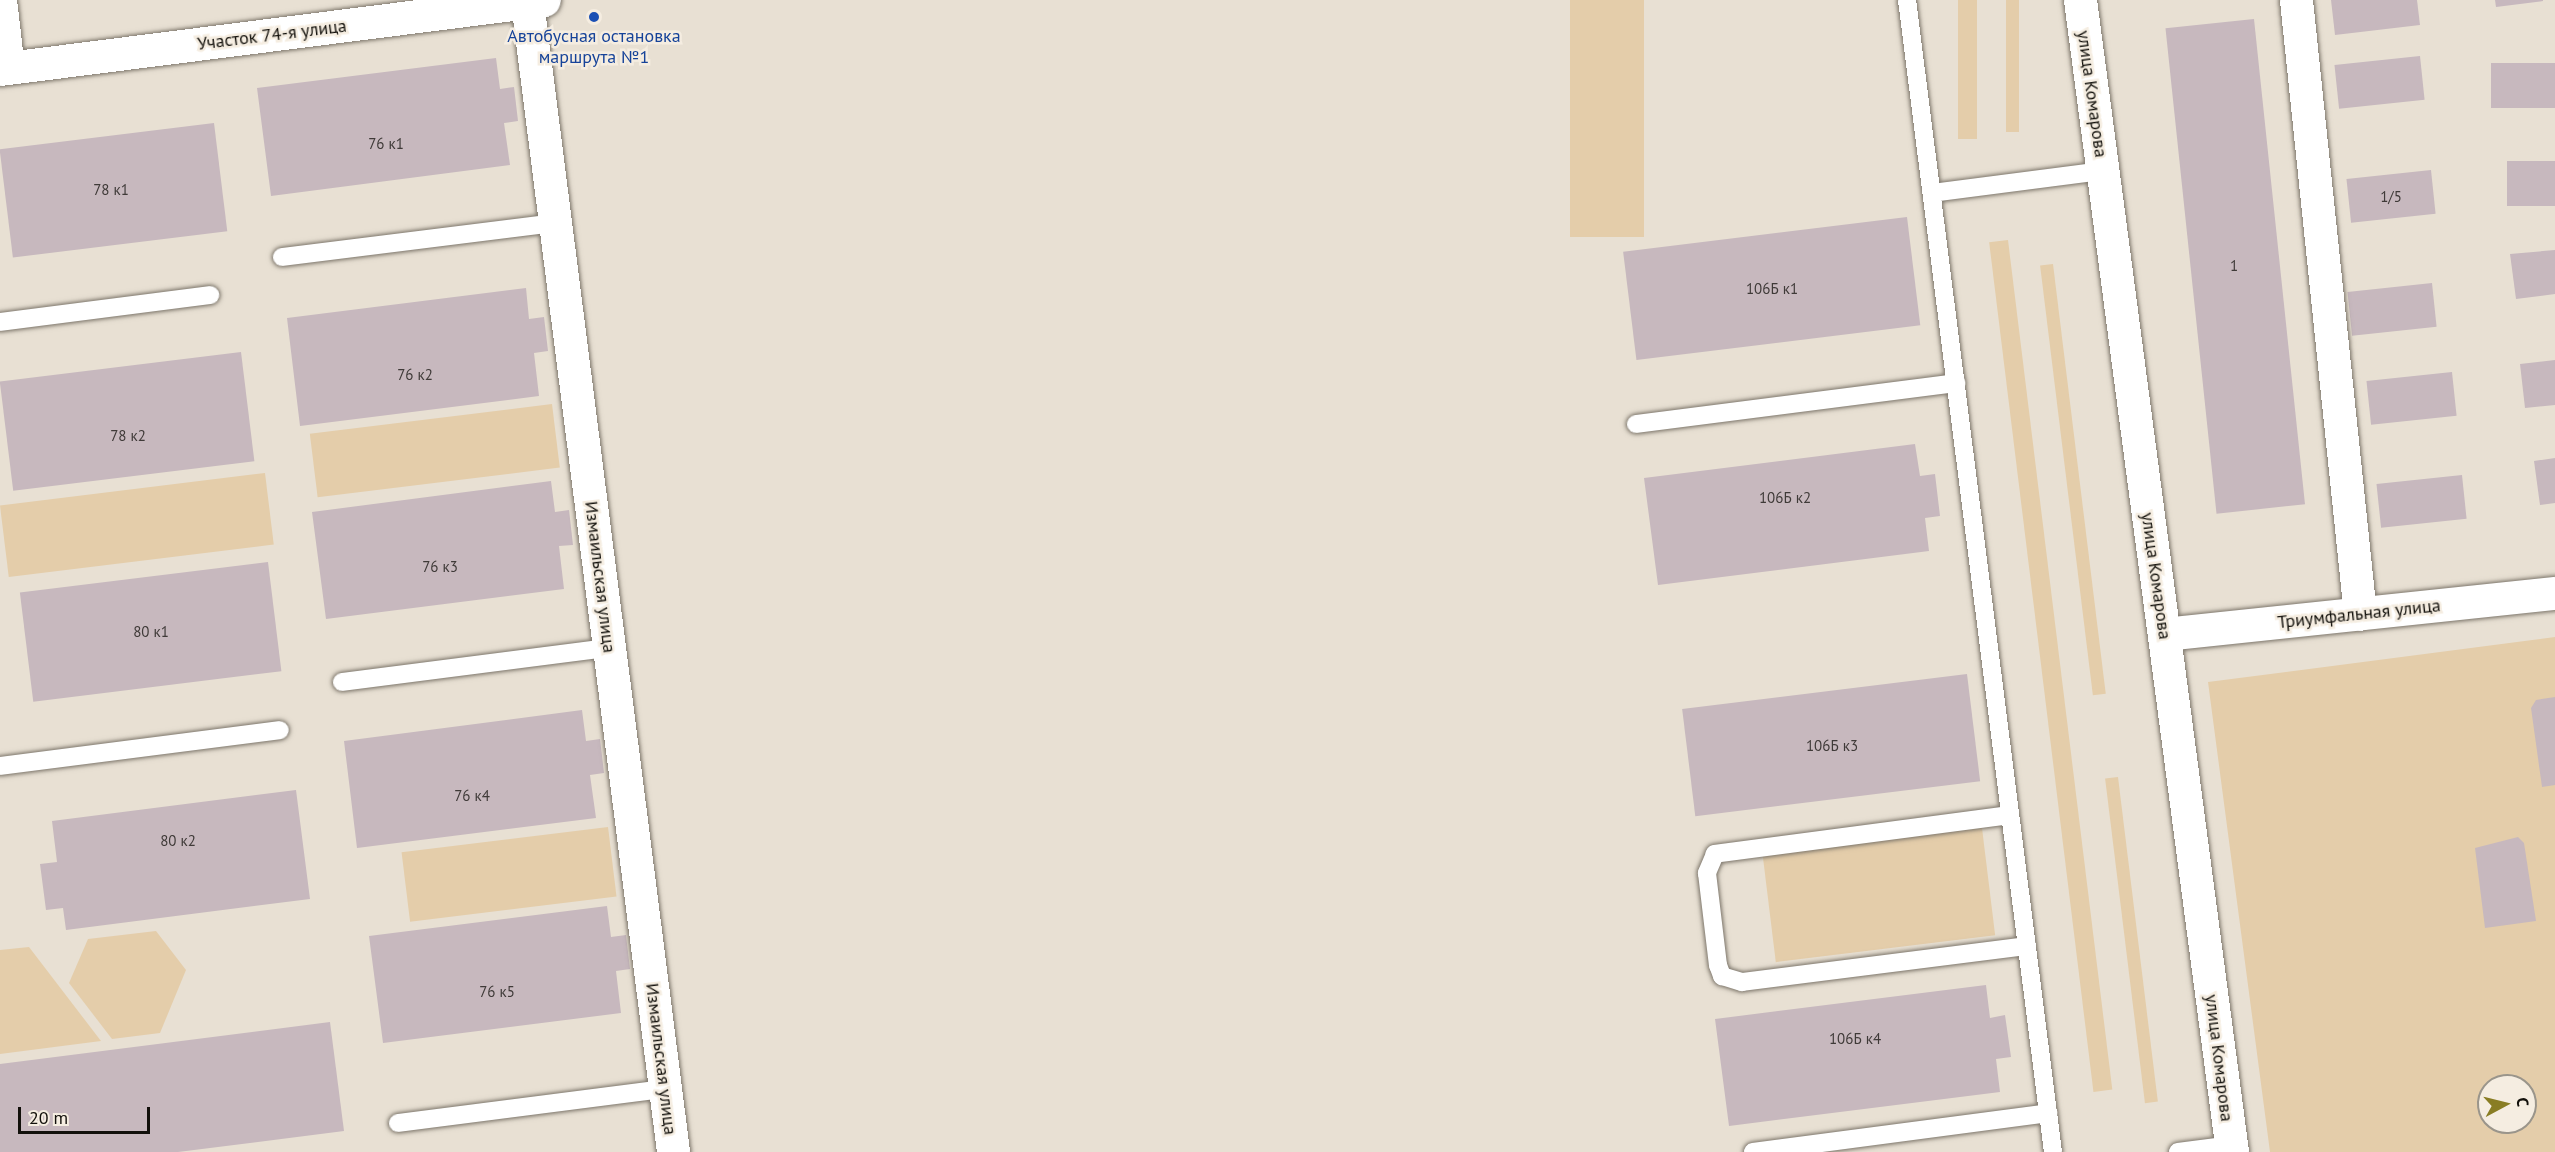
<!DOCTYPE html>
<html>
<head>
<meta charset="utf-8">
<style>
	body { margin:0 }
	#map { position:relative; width:2555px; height:1152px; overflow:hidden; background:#e8e0d3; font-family:"PT Sans",sans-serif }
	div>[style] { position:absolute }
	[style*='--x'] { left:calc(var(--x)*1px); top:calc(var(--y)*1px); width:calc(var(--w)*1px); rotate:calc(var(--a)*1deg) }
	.green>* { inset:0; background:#e4cdaa; transform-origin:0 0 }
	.building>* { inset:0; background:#c7b8be; transform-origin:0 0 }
	.roads { filter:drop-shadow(0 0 2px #7d766b) drop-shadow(0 0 2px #7d766b) }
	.service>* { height:18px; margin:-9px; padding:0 9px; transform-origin:9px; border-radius:9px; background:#fff }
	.minor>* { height:33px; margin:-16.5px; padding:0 16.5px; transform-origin:16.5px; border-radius:16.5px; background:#fff }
	.dots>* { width:16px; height:16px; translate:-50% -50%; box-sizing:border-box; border:3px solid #f5ede1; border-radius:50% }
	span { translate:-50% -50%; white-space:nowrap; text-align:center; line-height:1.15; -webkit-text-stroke:5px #f5ede1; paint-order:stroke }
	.number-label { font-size:15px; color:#3f3a38 }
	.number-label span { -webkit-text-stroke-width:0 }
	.street-label { font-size:18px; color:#12100b }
	.transit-label { font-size:18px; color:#164399 }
	.north { position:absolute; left:2477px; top:1074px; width:60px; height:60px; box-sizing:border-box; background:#f5ede1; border:2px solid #9a958b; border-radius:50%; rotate:83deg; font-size:16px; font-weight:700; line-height:24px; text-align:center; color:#12100b }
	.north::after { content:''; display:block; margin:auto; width:21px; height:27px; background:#897d24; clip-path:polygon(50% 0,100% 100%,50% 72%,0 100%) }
	.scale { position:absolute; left:18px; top:1107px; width:132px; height:27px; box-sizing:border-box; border:3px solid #12100b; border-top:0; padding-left:8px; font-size:18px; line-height:21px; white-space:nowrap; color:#12100b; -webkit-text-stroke:4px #f5ede1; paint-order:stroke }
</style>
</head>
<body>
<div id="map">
	<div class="green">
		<i style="left:1570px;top:0;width:74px;height:237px"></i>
		<i style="left:1958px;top:0;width:19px;height:139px"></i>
		<i style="left:2006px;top:0;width:13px;height:132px"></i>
		<i style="left:2008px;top:240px;width:856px;height:19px;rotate:83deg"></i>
		<i style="left:2053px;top:264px;width:433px;height:13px;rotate:83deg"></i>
		<i style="left:552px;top:404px;width:64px;height:244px;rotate:83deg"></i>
		<i style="left:265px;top:473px;width:72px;height:267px;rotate:83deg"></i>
		<i style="clip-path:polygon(evenodd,2555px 637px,2555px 1152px,2270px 1152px,2208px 682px,2555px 637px,2489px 1086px,2525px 1086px,2525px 1122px,2489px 1122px,2489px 1086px)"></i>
		<i style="left:2118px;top:777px;width:327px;height:13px;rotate:83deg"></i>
		<i style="left:608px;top:827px;width:70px;height:208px;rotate:83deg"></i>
		<i style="left:1982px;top:828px;width:108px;height:221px;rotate:83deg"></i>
		<i style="clip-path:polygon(156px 931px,186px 970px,160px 1033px,112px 1039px,69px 983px,88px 939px)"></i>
		<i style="clip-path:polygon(29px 947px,101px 1041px,0 1054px,0 950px)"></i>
	</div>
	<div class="building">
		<i style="clip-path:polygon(2331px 0,2417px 0,2420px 25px,2335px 35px)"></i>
		<i style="clip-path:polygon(2495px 0,2543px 0,2543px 1px,2496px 7px)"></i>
		<i style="left:2254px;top:19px;width:488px;height:89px;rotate:84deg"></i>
		<i style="left:2420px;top:56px;width:44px;height:86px;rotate:84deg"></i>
		<i style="clip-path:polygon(496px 58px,500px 89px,514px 87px,518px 121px,504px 123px,510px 165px,271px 196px,257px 88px)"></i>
		<i style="left:2555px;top:63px;width:45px;height:64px;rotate:90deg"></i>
		<i style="left:214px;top:123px;width:109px;height:216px;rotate:83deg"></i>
		<i style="left:2555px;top:161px;width:45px;height:48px;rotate:90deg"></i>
		<i style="left:2431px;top:170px;width:44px;height:85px;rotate:84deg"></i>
		<i style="left:1907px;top:217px;width:109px;height:286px;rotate:83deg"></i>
		<i style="clip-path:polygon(2555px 250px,2555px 294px,2516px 299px,2510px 254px)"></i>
		<i style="left:2432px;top:283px;width:44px;height:85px;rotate:84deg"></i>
		<i style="clip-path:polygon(526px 288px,529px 319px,544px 317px,548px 351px,534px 353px,539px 396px,300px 426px,287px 318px)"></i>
		<i style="left:241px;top:352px;width:110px;height:243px;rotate:83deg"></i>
		<i style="clip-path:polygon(2555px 360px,2555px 405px,2525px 408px,2520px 364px)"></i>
		<i style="left:2452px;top:372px;width:44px;height:86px;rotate:84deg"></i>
		<i style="clip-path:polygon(1915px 444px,1920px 476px,1935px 474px,1940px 516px,1925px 518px,1929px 551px,1658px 585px,1644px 478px)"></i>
		<i style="clip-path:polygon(2555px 458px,2555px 503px,2540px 505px,2534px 461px)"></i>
		<i style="left:2462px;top:475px;width:44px;height:86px;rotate:84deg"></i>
		<i style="clip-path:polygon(551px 481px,555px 512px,569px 510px,573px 545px,559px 546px,564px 589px,326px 619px,312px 512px)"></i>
		<i style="left:268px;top:562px;width:110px;height:250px;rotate:83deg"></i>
		<i style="left:1967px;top:674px;width:108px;height:287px;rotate:83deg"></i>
		<i style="clip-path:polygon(2555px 697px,2555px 785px,2542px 787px,2531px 708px,2536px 700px)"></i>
		<i style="clip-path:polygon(582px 710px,586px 741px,600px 739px,604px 773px,590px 775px,596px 818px,357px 848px,344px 741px)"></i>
		<i style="clip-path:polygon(296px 790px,310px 899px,66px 930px,63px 908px,46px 910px,40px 864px,57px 862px,52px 821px)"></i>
		<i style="clip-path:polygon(2518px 837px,2524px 843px,2536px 921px,2485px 928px,2475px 848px)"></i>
		<i style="clip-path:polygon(607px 906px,611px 937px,626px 935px,630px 969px,616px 971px,621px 1013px,383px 1043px,369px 936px)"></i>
		<i style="clip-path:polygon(1986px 985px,1990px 1018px,2005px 1015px,2011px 1057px,1996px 1059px,2000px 1092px,1729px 1126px,1715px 1019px)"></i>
		<i style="clip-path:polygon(330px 1022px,344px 1131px,178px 1152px,0 1152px,0 1064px)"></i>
	</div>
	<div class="roads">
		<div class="service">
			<i style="--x:1907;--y:0;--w:1161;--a:82.78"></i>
			<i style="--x:1932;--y:193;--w:171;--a:-7.4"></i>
			<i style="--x:282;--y:257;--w:275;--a:-7.1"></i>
			<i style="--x:0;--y:322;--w:212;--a:-7.3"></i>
			<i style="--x:1636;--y:424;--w:323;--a:-7.3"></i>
			<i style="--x:342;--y:682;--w:269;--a:-7.3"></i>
			<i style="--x:0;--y:766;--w:282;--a:-7.3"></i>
			<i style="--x:2010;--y:815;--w:298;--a:172.5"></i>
			<i style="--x:1715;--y:854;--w:21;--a:113"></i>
			<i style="--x:1707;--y:873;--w:93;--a:83.2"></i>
			<i style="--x:1718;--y:965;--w:12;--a:70"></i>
			<i style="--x:1722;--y:976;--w:21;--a:17"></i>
			<i style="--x:1742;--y:982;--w:287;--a:-7.2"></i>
			<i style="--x:398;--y:1123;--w:269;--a:-7.3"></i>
			<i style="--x:1753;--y:1152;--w:298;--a:-7.5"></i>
			<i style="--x:2178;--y:1152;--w:53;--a:-7.5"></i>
		</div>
		<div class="minor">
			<i style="--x:0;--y:0;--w:68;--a:83.3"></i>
			<i style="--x:2080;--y:0;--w:1162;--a:82.48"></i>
			<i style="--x:2296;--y:0;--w:617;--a:84.05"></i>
			<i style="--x:527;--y:2;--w:1159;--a:82.76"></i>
			<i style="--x:0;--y:69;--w:548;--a:-7.23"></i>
			<i style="--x:2164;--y:634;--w:393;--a:-6"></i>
		</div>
	</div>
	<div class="dots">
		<i style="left:594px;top:17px;background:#1a4fb4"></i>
	</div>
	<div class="number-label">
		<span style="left:386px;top:144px">76 к1</span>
		<span style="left:111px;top:190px">78 к1</span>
		<span style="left:2391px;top:197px">1/5</span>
		<span style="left:2234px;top:266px">1</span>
		<span style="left:1772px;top:289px">106Б к1</span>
		<span style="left:415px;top:375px">76 к2</span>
		<span style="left:128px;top:436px">78 к2</span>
		<span style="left:1785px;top:498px">106Б к2</span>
		<span style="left:440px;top:567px">76 к3</span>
		<span style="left:151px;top:632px">80 к1</span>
		<span style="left:1832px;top:746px">106Б к3</span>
		<span style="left:472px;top:796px">76 к4</span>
		<span style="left:178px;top:841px">80 к2</span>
		<span style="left:497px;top:992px">76 к5</span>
		<span style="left:1855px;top:1039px">106Б к4</span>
	</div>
	<div class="street-label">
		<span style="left:272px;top:35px;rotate:-7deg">Участок 74-я улица</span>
		<span style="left:2092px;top:94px;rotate:82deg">улица Комарова</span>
		<span style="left:2156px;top:576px;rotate:82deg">улица Комарова</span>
		<span style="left:600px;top:577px;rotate:83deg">Измаильская улица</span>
		<span style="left:2359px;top:614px;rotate:-6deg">Триумфальная улица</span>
		<span style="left:2219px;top:1058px;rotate:83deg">улица Комарова</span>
		<span style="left:661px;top:1059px;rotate:83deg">Измаильская улица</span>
	</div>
	<div class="transit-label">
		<span style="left:594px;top:47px">Автобусная остановка<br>маршрута №1</span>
	</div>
	<div class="north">С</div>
	<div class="scale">20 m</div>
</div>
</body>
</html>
